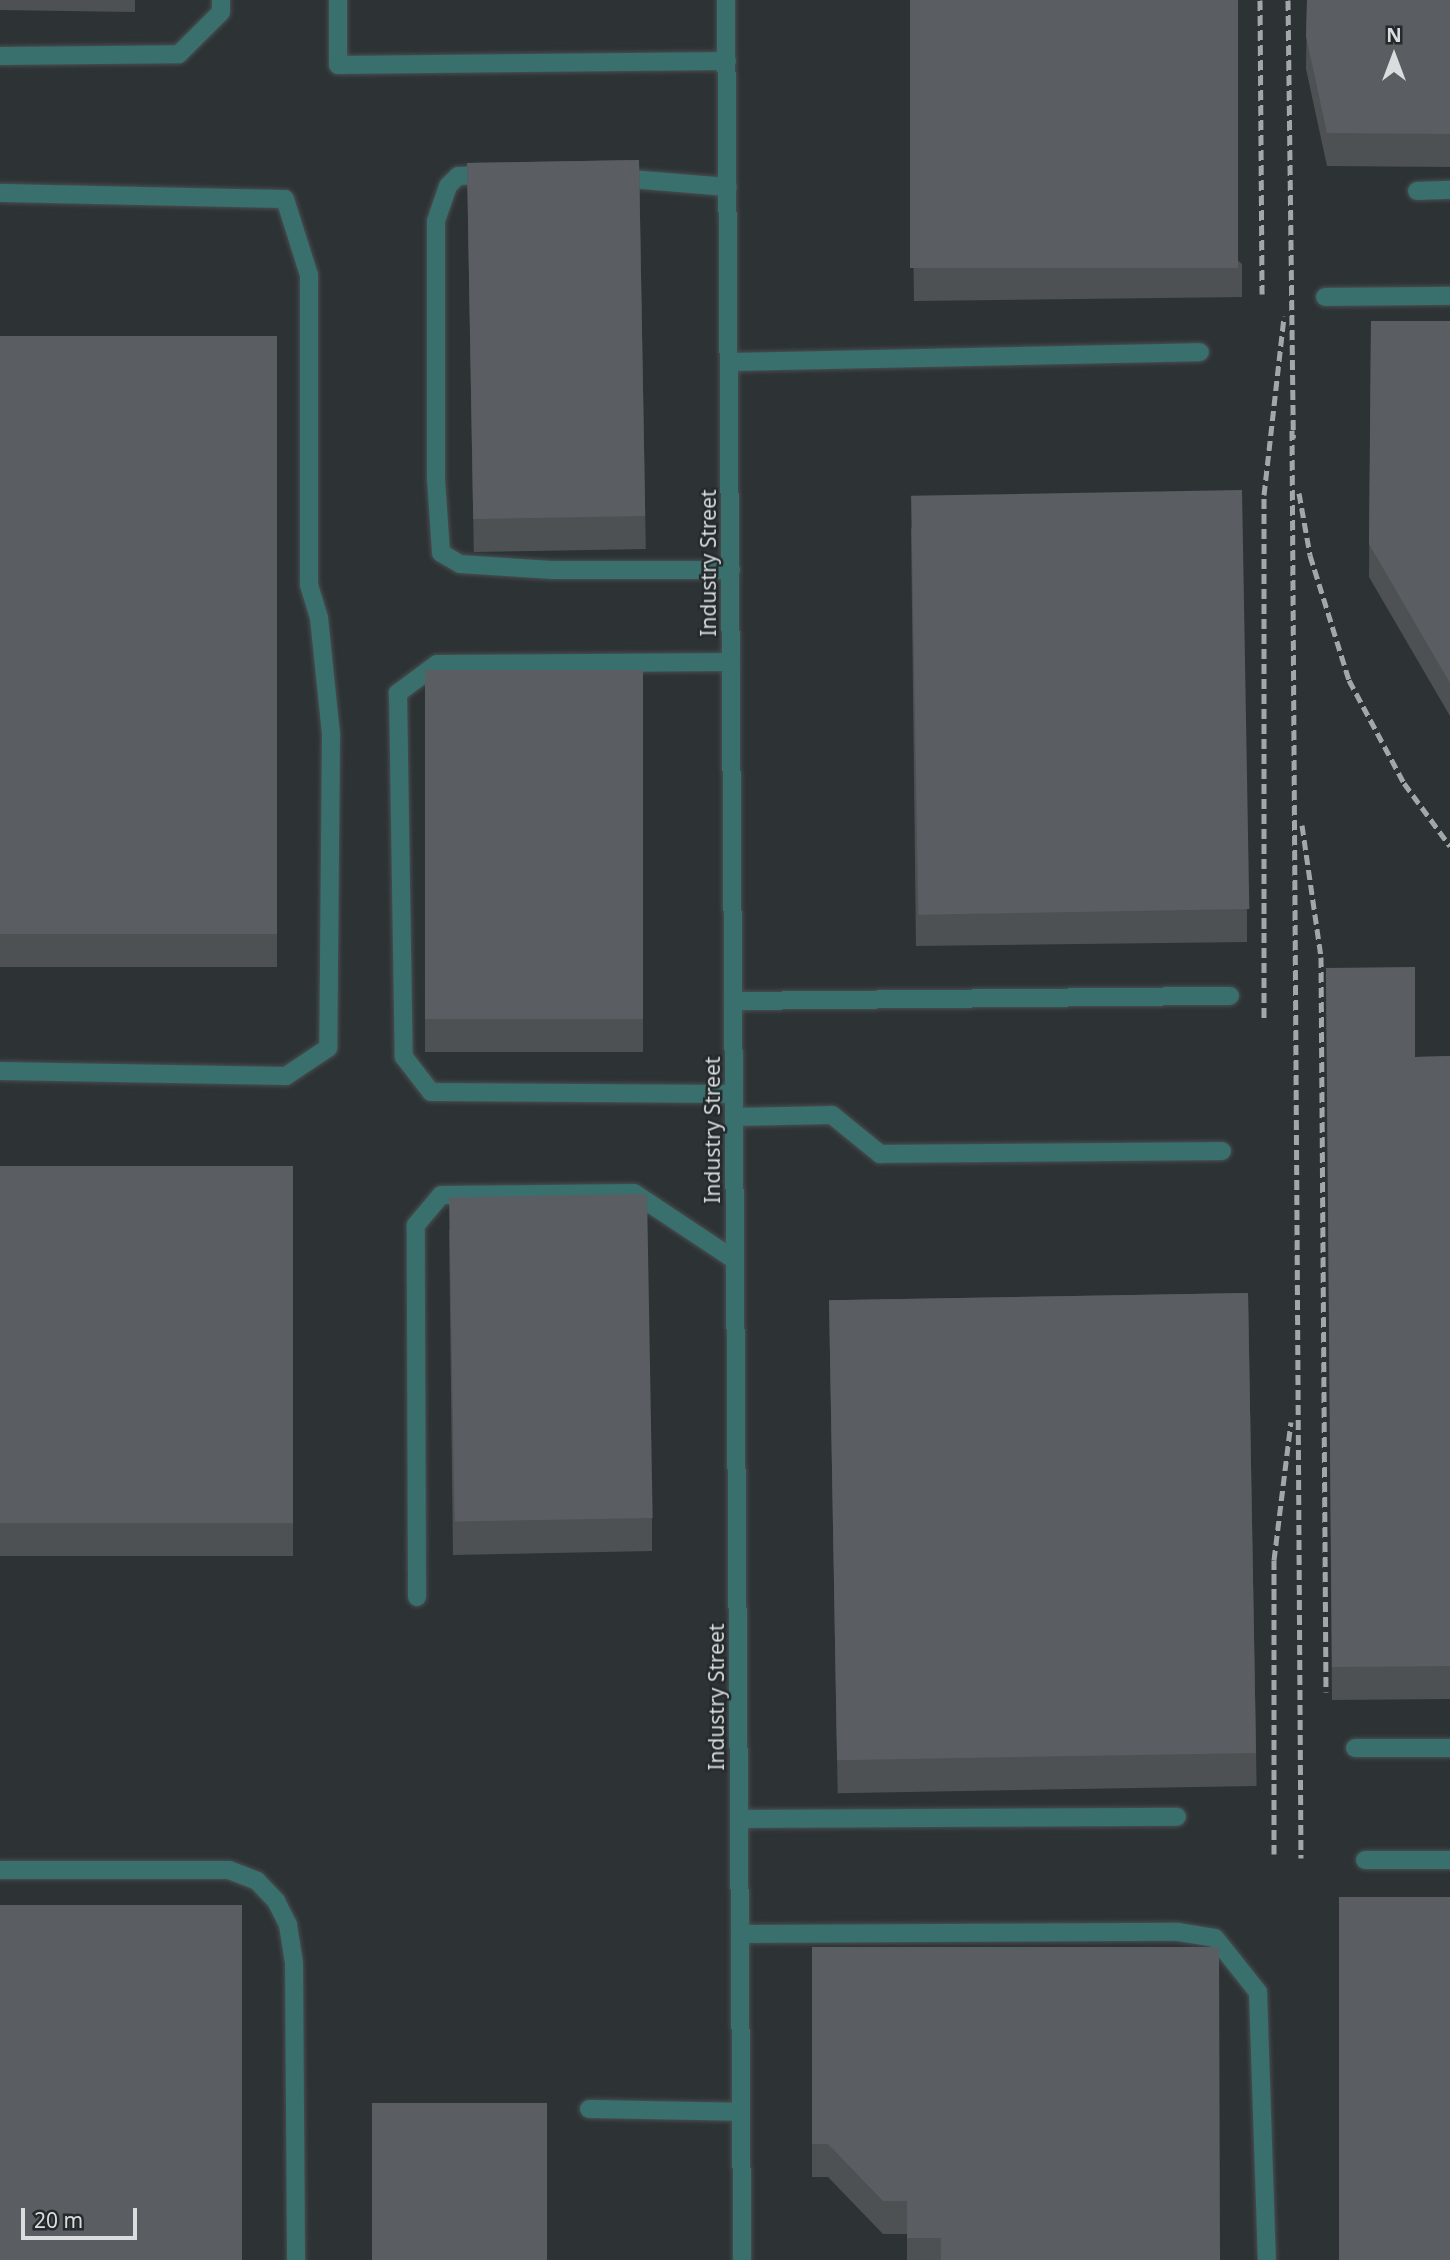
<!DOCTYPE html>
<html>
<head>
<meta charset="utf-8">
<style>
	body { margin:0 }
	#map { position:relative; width:1450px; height:2260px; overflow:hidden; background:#2d3335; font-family:"Noto Sans",sans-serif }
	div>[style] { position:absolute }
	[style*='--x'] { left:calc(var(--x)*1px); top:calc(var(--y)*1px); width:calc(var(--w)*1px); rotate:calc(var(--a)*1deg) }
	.roads { filter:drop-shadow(0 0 2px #494e50) drop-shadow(0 0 2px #494e50) }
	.minor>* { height:18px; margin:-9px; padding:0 9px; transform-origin:9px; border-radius:9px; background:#396f6d }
	.rail>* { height:5px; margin-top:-2.5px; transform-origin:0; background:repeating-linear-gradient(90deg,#a2a7a8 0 10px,transparent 0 15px) }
	.wall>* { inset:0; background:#4d5154; transform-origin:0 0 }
	.building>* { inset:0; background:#5a5e62; transform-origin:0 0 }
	span { translate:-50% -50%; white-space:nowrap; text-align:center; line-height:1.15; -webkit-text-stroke:5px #24292b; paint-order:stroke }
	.street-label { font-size:21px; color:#d9ddde }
	.north { position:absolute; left:1359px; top:21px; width:70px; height:70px; -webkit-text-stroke:5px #24292b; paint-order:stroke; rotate:0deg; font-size:19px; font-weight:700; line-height:28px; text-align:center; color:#d9ddde }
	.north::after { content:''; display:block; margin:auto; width:24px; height:32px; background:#d9ddde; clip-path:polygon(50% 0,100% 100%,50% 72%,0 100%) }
	.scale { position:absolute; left:21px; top:2208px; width:116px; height:32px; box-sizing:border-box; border:4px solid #d9ddde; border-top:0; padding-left:9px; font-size:21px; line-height:24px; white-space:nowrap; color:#d9ddde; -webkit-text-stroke:5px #24292b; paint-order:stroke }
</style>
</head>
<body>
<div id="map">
	<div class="roads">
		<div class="minor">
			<i style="--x:338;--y:0;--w:65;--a:90"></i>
			<i style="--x:338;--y:65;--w:389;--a:-0.6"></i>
			<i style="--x:726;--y:0;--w:2260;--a:89.59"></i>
			<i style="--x:0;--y:56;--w:179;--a:-0.6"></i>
			<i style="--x:179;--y:54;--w:59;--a:-45"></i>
			<i style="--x:221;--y:12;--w:12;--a:-90"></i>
			<i style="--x:488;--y:175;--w:30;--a:178"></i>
			<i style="--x:458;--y:176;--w:14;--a:135"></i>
			<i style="--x:448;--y:186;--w:37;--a:109"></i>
			<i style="--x:436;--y:221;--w:258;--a:90"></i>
			<i style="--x:436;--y:479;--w:74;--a:86.1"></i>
			<i style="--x:441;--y:553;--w:22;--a:30"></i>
			<i style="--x:460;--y:564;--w:92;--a:3.7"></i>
			<i style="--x:552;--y:570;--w:179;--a:0"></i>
			<i style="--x:618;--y:178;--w:110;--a:4.7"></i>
			<i style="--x:1417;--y:191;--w:33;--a:-2"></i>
			<i style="--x:0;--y:193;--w:285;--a:1.2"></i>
			<i style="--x:285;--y:199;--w:80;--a:72.5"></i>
			<i style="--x:309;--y:275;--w:310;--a:90"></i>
			<i style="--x:309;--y:585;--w:34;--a:73"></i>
			<i style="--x:319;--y:618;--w:117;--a:84.1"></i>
			<i style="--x:331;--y:734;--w:314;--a:90.5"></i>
			<i style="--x:328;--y:1048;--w:50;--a:146.3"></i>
			<i style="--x:286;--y:1076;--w:286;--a:-179"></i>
			<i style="--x:1325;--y:297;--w:125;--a:-0.5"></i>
			<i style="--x:729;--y:362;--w:471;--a:-1.2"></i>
			<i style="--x:731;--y:662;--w:294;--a:179.6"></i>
			<i style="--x:437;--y:664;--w:49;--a:143.4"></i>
			<i style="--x:398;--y:693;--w:364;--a:89.1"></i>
			<i style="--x:404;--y:1057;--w:44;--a:52.4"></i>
			<i style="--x:431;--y:1092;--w:303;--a:0.4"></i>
			<i style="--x:734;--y:1001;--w:496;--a:-0.6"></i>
			<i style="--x:734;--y:1117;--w:98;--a:-1.2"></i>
			<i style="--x:832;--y:1115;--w:62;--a:39.1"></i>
			<i style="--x:880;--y:1154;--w:342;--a:-0.5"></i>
			<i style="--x:417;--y:1597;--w:372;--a:-90.2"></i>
			<i style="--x:416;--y:1225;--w:39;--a:-50"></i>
			<i style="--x:441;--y:1195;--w:193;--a:-0.6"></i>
			<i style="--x:634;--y:1193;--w:121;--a:33.6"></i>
			<i style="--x:1355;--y:1748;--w:95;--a:0"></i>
			<i style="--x:739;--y:1819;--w:438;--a:-0.3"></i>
			<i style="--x:1365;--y:1860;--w:85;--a:0"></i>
			<i style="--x:0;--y:1870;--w:229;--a:0"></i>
			<i style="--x:229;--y:1870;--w:30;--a:21"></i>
			<i style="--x:257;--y:1881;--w:28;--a:46"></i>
			<i style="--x:276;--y:1901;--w:27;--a:63"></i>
			<i style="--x:288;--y:1925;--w:39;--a:81"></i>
			<i style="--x:294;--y:1964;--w:296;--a:89.6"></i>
			<i style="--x:740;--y:1934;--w:438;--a:-0.3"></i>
			<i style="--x:1178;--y:1932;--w:37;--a:9"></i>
			<i style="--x:1215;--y:1938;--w:69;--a:51.5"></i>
			<i style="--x:1258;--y:1992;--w:268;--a:88.1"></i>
			<i style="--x:589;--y:2109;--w:152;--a:1.1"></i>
		</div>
	</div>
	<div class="rail">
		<i style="--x:1260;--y:0;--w:294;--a:89.6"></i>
		<i style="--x:1288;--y:0;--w:438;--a:89.3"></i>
		<i style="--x:1292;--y:430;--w:1428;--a:89.64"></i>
		<i style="--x:1299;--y:493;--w:63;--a:79.9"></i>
		<i style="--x:1310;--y:555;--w:131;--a:72.7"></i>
		<i style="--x:1349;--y:680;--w:117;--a:61.9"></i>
		<i style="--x:1404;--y:783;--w:78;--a:53.9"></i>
		<i style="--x:1302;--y:825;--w:133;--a:81.8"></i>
		<i style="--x:1321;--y:957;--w:735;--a:89.61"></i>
		<i style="--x:1264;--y:1018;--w:523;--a:-90"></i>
		<i style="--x:1264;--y:495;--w:180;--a:-83.6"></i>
		<i style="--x:1274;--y:1854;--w:294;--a:-90"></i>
		<i style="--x:1274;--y:1560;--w:139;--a:-83"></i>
	</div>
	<div class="wall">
		<i style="clip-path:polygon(0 0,135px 0,135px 12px,0 10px)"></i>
		<i style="clip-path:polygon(910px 0,1242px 264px,1242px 297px,914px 301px)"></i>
		<i style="clip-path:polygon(1307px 0,1450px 0,1450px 167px,1327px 166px,1306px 69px)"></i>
		<i style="left:639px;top:160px;width:389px;height:172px;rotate:89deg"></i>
		<i style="clip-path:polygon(1371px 321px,1450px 321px,1450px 716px,1369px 577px)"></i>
		<i style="left:0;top:336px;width:277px;height:631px"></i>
		<i style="clip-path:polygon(911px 527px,1247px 909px,1247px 942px,916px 946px)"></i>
		<i style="left:643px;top:670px;width:382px;height:218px;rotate:90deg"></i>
		<i style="clip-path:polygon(1326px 968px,1415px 1057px,1450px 1056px,1450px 1699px,1332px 1700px)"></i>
		<i style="left:0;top:1166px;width:293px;height:390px"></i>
		<i style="clip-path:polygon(449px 1229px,652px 1518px,652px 1551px,453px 1555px)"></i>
		<i style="left:1248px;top:1293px;width:493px;height:419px;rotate:89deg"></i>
		<i style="clip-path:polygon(812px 1947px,1220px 2260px,907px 2260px,907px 2234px,883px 2234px,828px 2177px,812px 2177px)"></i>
	</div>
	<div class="building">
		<i style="left:910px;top:0;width:328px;height:268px"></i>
		<i style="clip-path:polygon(1307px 0,1450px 0,1450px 134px,1327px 133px,1306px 36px)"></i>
		<i style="left:639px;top:160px;width:356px;height:172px;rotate:89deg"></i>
		<i style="clip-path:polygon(1371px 321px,1450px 321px,1450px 683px,1369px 544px)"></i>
		<i style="left:0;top:336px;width:277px;height:598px"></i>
		<i style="left:1242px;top:490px;width:419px;height:331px;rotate:89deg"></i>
		<i style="left:643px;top:670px;width:349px;height:218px;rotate:90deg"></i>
		<i style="clip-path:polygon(1415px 967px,1415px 1057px,1450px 1056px,1450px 1666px,1332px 1667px,1326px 968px)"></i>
		<i style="left:0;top:1166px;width:293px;height:357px"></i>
		<i style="left:647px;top:1194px;width:324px;height:198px;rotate:89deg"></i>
		<i style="left:1248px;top:1293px;width:460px;height:419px;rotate:89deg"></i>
		<i style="left:1450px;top:1897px;width:363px;height:111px;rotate:90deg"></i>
		<i style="left:242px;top:1905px;width:355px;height:242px;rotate:90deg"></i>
		<i style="clip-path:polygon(812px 1947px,1219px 1947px,1220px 2260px,941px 2260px,941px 2238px,907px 2238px,907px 2201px,883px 2201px,828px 2144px,812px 2144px)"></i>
		<i style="left:547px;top:2103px;width:157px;height:175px;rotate:90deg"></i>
	</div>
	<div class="street-label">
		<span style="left:708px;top:563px;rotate:-90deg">Industry Street</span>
		<span style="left:712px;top:1130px;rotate:-90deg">Industry Street</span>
		<span style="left:716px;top:1697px;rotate:-90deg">Industry Street</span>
	</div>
	<div class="north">N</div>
	<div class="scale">20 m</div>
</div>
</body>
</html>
